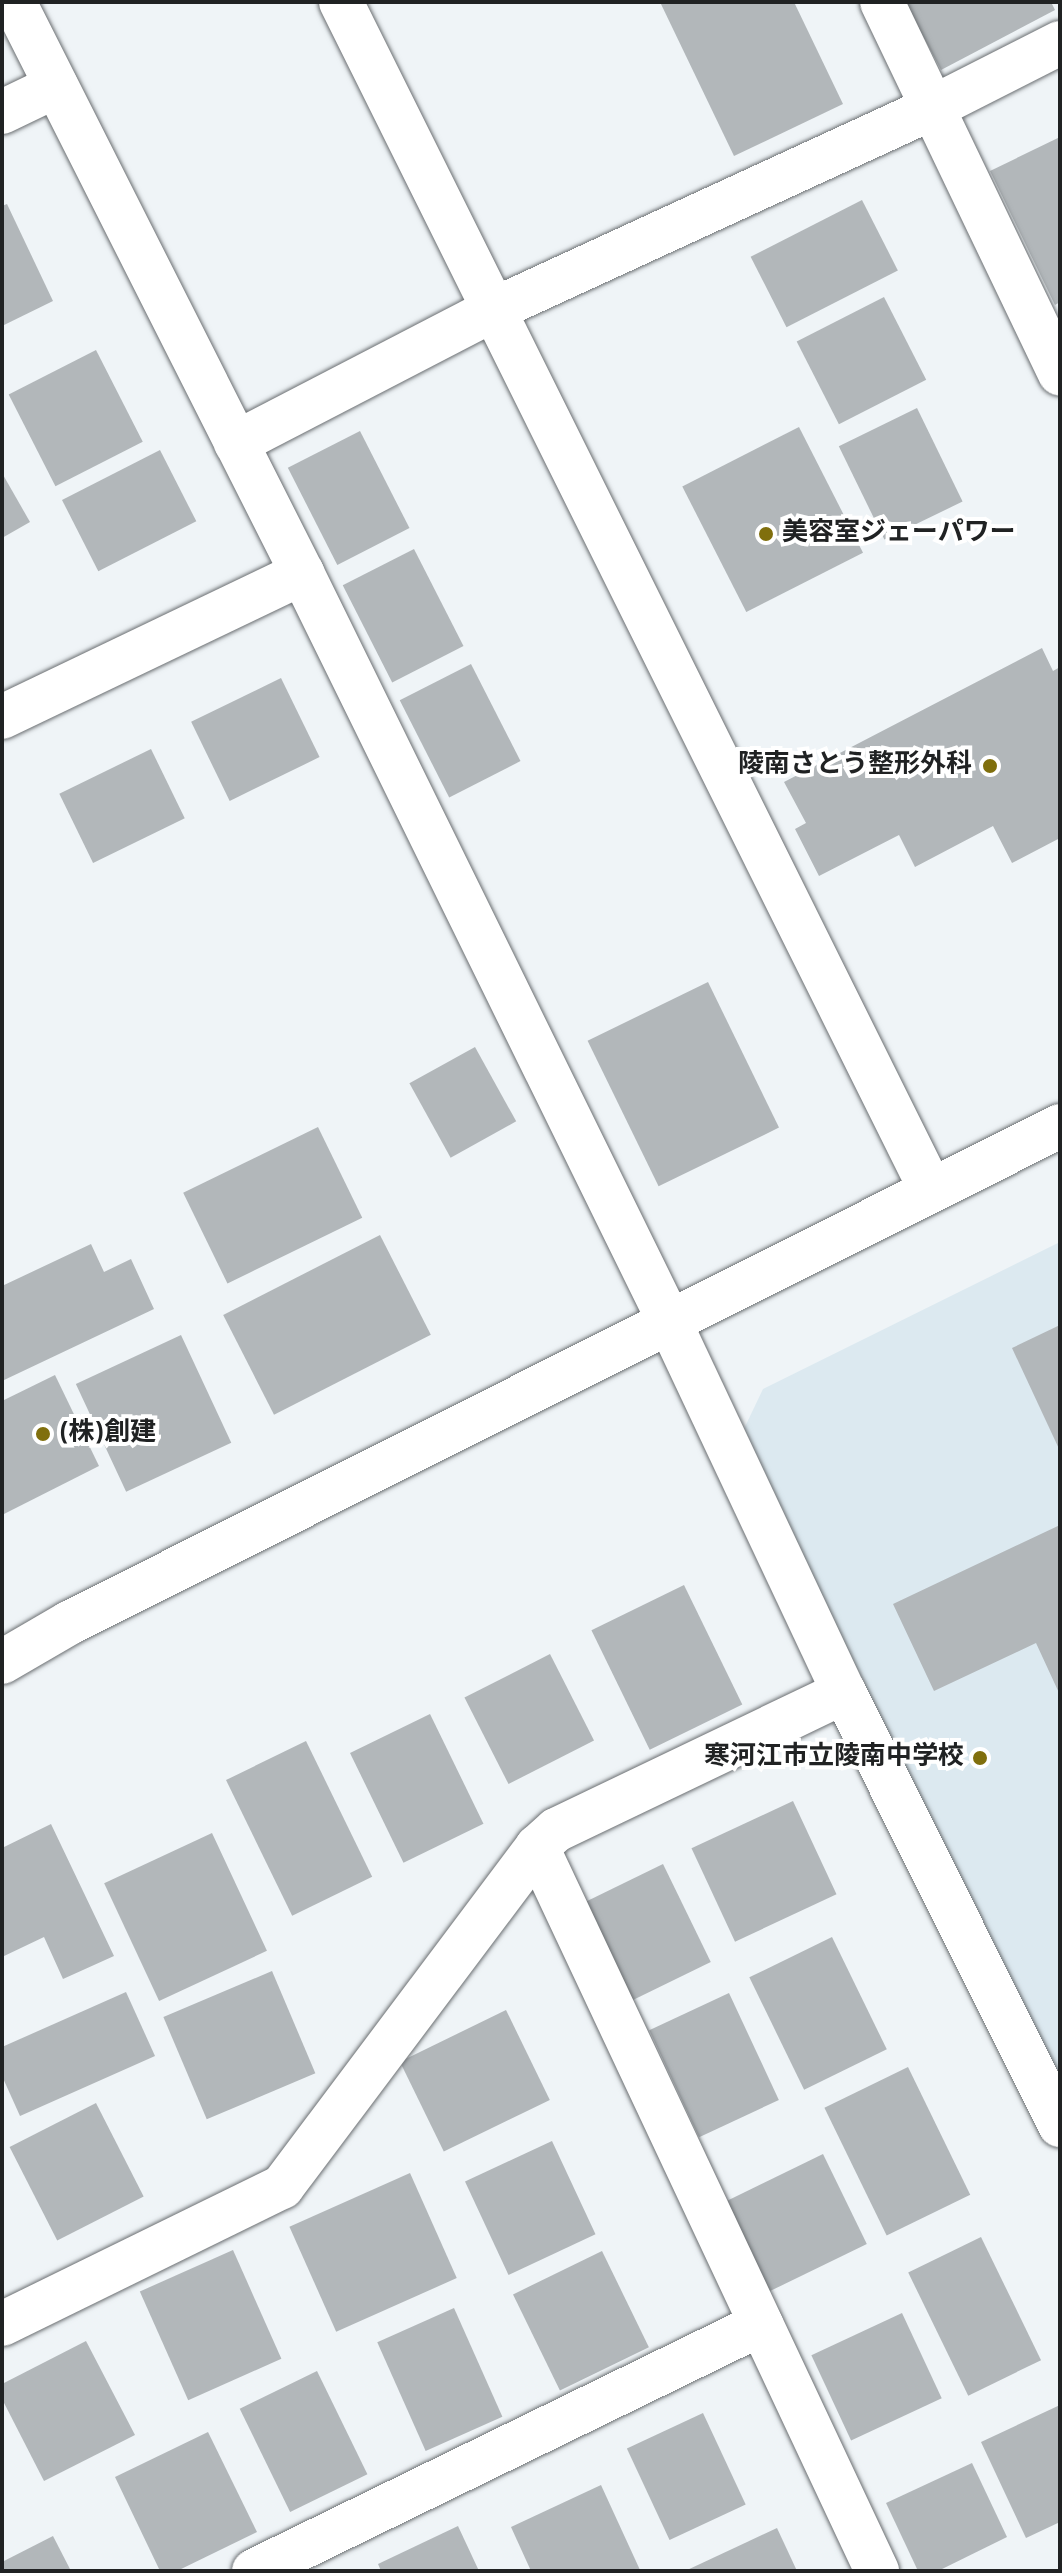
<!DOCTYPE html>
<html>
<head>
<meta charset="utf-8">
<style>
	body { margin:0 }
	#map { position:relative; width:1062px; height:2573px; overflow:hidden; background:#eff4f7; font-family:Overpass,"Noto Sans JP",sans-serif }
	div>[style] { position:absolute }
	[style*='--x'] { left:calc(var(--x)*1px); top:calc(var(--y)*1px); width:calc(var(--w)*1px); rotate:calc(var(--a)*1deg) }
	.built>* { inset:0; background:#dce9f0 }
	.building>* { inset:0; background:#b2b7ba; transform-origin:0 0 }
	.roads { filter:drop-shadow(0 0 2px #6a6e71) drop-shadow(0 0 2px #6a6e71) }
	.minor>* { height:44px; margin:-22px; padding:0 22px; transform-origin:22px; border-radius:22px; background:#fff }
	.dots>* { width:22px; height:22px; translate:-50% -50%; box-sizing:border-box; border:4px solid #fff; border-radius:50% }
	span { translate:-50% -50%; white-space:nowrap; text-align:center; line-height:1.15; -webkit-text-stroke:8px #fff; paint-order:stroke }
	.poi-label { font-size:26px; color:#202223; font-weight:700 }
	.left { translate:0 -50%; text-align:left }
	.right { translate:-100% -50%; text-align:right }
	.frame { position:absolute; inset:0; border:4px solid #202223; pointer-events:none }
</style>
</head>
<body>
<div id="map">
	<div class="built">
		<i style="clip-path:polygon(1060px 1242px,1060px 2083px,742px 1433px,763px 1389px)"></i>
	</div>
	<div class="building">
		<i style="clip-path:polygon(660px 2px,794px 2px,843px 104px,734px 156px)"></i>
		<i style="clip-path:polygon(905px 2px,1051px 2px,1055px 10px,941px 70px)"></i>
		<i style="clip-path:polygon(1060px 137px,1060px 302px,1055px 305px,990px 171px)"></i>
		<i style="left:862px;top:200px;width:79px;height:125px;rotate:63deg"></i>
		<i style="clip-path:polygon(7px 204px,53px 301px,2px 326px,2px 206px)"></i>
		<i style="left:884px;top:297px;width:93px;height:98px;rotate:63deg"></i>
		<i style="left:96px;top:350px;width:103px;height:98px;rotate:63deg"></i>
		<i style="left:917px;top:408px;width:104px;height:87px;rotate:64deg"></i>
		<i style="left:799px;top:427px;width:141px;height:131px;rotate:63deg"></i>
		<i style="left:360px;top:431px;width:109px;height:81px;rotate:63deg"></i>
		<i style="left:160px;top:450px;width:80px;height:110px;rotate:63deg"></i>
		<i style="clip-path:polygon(2px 473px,30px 522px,2px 538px)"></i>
		<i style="left:414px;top:549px;width:109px;height:80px;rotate:63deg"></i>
		<i style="clip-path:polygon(1042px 648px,1053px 671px,1060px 667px,1060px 838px,1012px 863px,993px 826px,915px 867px,899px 835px,819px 876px,795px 829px,806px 823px,784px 782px)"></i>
		<i style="left:471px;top:664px;width:109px;height:80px;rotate:63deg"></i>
		<i style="left:281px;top:678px;width:88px;height:100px;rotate:64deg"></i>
		<i style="left:151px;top:749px;width:77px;height:102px;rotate:64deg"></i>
		<i style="left:708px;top:982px;width:162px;height:134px;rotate:64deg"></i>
		<i style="left:475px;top:1047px;width:85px;height:75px;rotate:61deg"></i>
		<i style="left:318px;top:1127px;width:101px;height:150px;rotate:64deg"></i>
		<i style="left:380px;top:1235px;width:112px;height:176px;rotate:63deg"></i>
		<i style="clip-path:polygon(91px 1244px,104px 1272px,131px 1259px,154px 1309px,2px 1381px,2px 1286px)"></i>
		<i style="clip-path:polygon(1060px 1325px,1060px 1451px,1012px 1348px)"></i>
		<i style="left:181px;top:1335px;width:119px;height:116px;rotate:65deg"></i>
		<i style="clip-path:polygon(55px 1375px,99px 1466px,2px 1515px,2px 1401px)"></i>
		<i style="clip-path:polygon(1060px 1525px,1060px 1695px,1036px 1643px,934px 1691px,893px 1604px)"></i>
		<i style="left:684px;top:1585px;width:133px;height:103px;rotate:64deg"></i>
		<i style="left:550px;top:1654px;width:97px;height:96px;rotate:63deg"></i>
		<i style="left:430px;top:1714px;width:122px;height:89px;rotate:64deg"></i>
		<i style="left:306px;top:1741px;width:151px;height:89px;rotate:64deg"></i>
		<i style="left:793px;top:1801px;width:103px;height:112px;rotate:65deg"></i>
		<i style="clip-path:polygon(51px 1824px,114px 1956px,63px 1979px,44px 1937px,2px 1957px,2px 1848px)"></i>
		<i style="left:212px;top:1833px;width:130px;height:119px;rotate:65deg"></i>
		<i style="left:663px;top:1864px;width:109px;height:90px;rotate:64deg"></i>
		<i style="left:832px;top:1937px;width:125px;height:92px;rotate:64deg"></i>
		<i style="left:272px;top:1971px;width:111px;height:118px;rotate:67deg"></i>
		<i style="clip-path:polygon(126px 1992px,155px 2056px,20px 2116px,2px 2076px,2px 2047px)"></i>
		<i style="left:729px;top:1993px;width:118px;height:88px;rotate:65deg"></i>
		<i style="left:506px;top:2010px;width:100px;height:118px;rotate:64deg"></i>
		<i style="left:908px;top:2067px;width:142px;height:93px;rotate:64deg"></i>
		<i style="left:96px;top:2103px;width:105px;height:97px;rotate:63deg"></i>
		<i style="left:552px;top:2141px;width:103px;height:96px;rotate:65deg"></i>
		<i style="left:823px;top:2154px;width:100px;height:110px;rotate:64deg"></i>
		<i style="left:410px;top:2173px;width:115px;height:132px;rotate:66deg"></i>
		<i style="left:981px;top:2237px;width:137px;height:81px;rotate:64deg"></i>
		<i style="left:233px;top:2250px;width:119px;height:102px;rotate:66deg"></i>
		<i style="left:602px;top:2251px;width:107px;height:99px;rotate:64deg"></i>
		<i style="left:454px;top:2308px;width:119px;height:84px;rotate:66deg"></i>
		<i style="left:902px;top:2313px;width:94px;height:100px;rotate:65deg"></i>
		<i style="clip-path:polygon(86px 2341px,135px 2435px,44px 2481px,2px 2399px,2px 2384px)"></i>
		<i style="left:317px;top:2371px;width:115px;height:86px;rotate:64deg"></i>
		<i style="clip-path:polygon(1060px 2405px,1060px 2522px,1026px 2538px,981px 2442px)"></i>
		<i style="left:703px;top:2413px;width:101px;height:84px;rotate:65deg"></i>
		<i style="clip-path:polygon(208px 2432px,257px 2532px,177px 2571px,160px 2571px,115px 2477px)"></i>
		<i style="clip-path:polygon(972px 2463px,1007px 2537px,938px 2571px,918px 2571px,886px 2503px)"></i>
		<i style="clip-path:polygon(601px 2485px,640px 2570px,531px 2571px,511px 2527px)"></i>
		<i style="clip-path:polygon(458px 2526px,479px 2571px,381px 2571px,378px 2564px)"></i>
		<i style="clip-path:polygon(777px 2528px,797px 2571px,685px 2571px)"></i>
		<i style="clip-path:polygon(53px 2536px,71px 2571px,2px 2571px,2px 2562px)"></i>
	</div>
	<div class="roads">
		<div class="minor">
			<i style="--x:14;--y:2;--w:640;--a:63.23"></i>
			<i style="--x:302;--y:573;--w:835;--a:63.86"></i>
			<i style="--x:670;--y:1323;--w:408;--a:64.8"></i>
			<i style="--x:844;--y:1692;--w:484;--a:63.5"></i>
			<i style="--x:341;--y:2;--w:1326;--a:63.59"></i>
			<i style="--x:882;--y:2;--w:412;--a:64.4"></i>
			<i style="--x:2;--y:112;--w:60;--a:-25.7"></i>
			<i style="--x:236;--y:443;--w:289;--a:-27.4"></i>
			<i style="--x:493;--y:310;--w:483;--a:-24.7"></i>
			<i style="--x:932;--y:108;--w:144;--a:-26.9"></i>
			<i style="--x:2;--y:717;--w:333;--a:-25.6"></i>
			<i style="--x:2;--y:1662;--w:78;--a:-30.2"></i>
			<i style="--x:69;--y:1623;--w:1109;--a:-26.63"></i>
			<i style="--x:844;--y:1692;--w:319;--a:154.4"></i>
			<i style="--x:556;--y:1830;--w:25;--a:138"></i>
			<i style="--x:537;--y:1847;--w:800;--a:64.84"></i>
			<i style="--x:2;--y:2324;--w:312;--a:-26.1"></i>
			<i style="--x:282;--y:2187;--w:425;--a:-53.1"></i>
			<i style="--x:254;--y:2571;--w:564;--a:-25.97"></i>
		</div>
	</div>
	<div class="dots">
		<i style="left:766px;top:534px;background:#806f0d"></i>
		<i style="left:990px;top:766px;background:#806f0d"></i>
		<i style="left:43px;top:1434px;background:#806f0d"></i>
		<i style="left:980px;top:1758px;background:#806f0d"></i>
	</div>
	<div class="poi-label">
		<span class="left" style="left:782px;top:534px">美容室ジェーパワー</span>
		<span class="right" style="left:972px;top:766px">陵南さとう整形外科</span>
		<span class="left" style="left:59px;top:1434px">(株)創建</span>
		<span class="right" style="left:964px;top:1758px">寒河江市立陵南中学校</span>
	</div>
	<div class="frame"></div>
</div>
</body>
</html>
